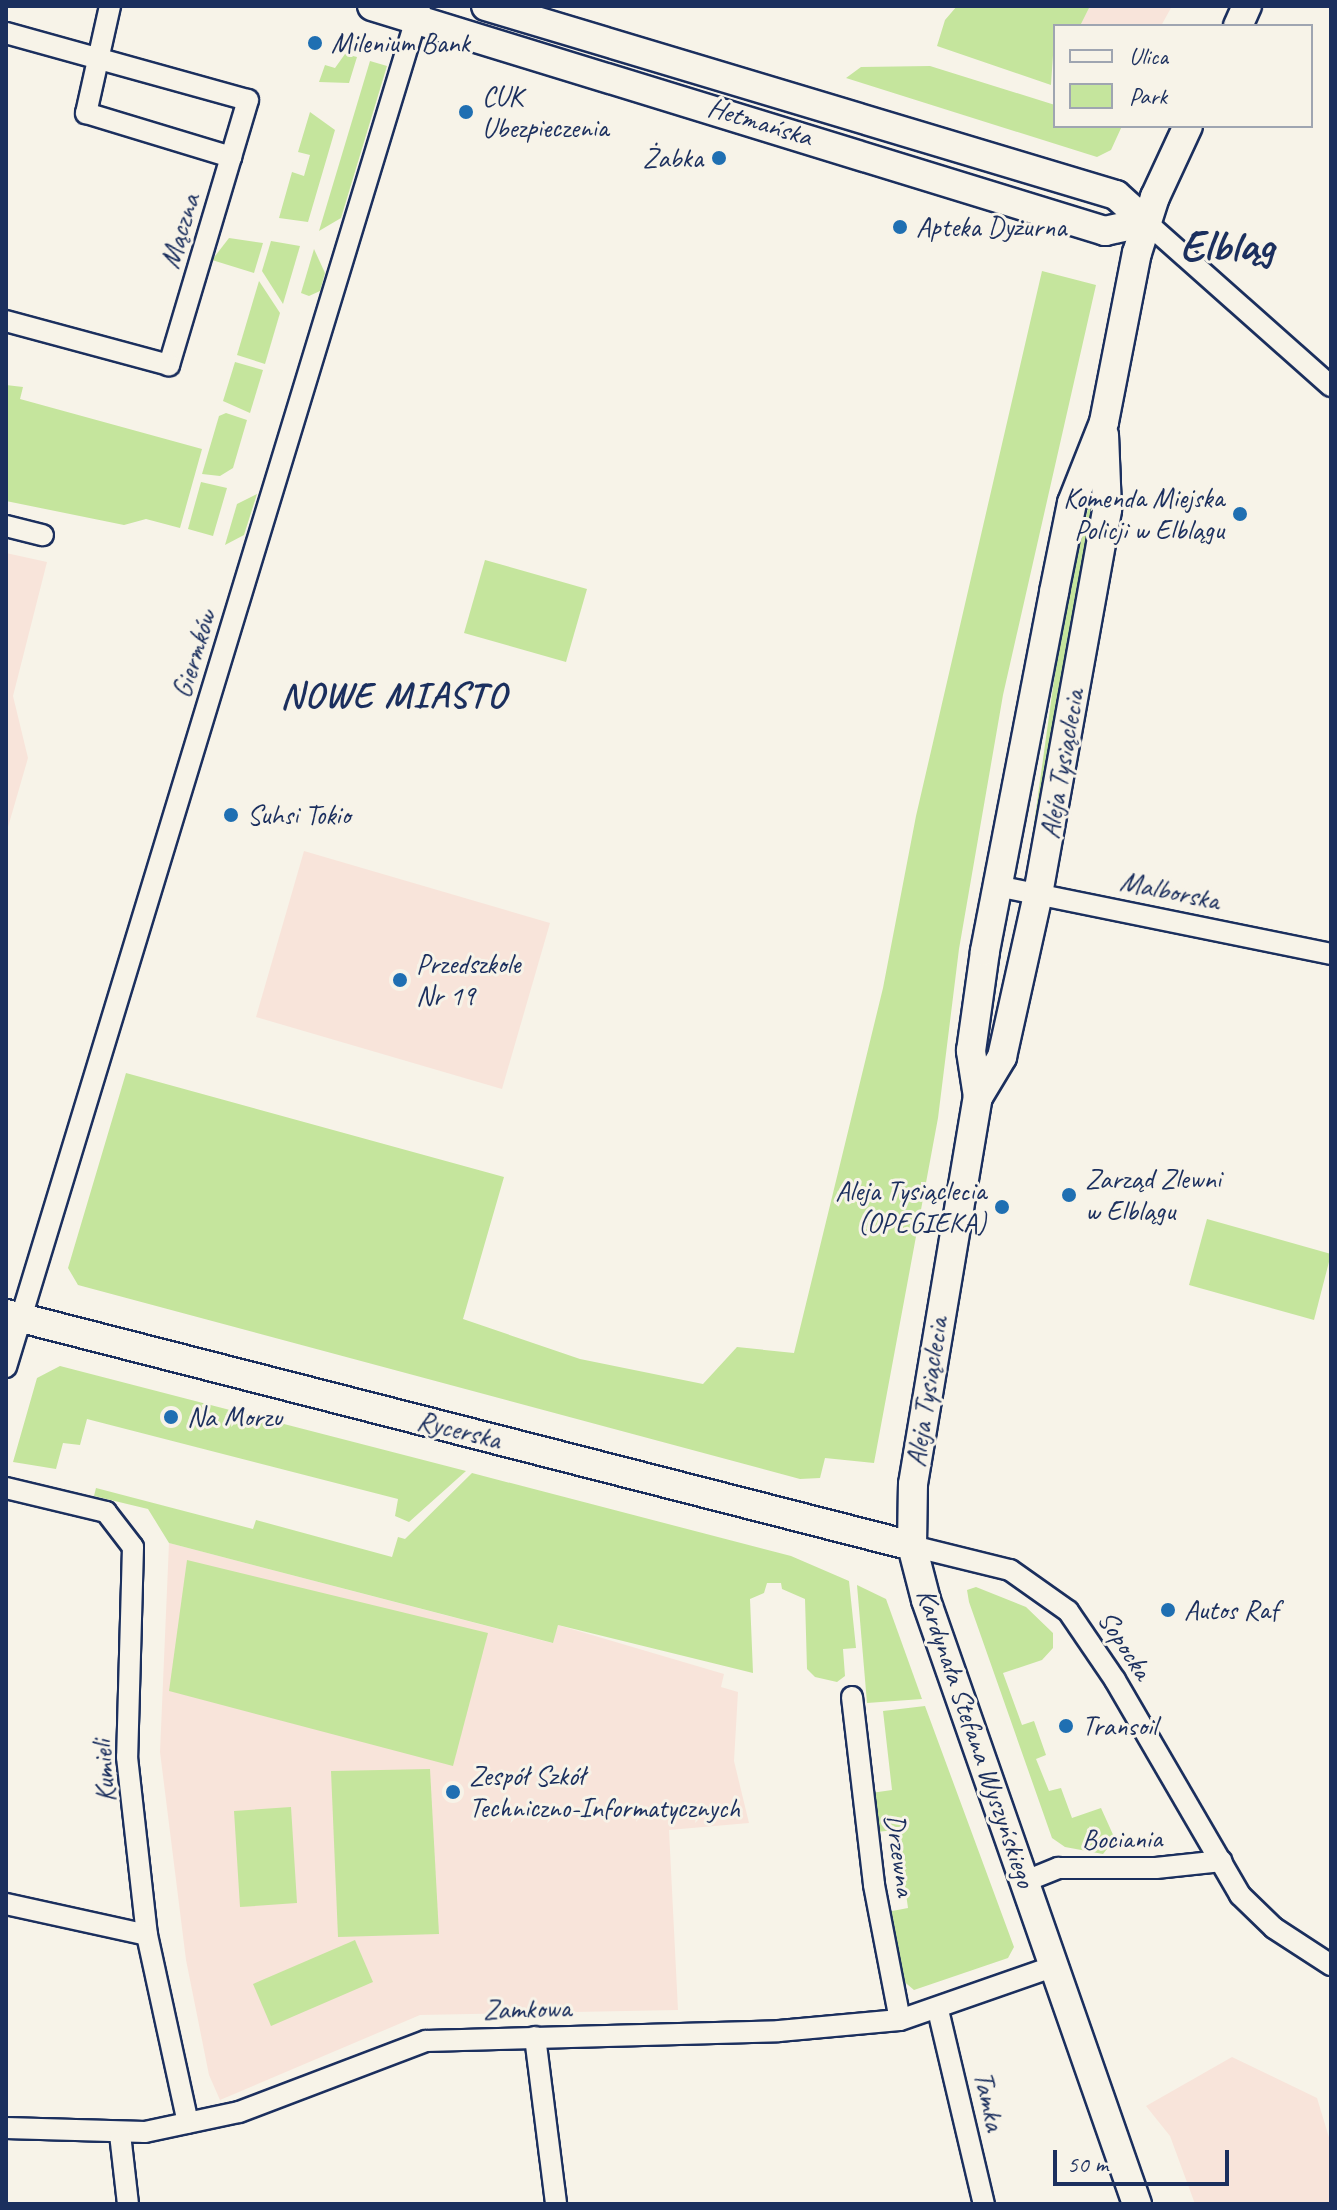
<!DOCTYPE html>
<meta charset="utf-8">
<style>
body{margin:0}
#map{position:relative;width:1337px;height:2210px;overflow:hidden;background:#f7f3e8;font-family:Caveat,sans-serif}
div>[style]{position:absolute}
.built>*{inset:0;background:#f8e4da}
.green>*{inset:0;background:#c5e59d}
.roads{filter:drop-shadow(2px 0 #1b2f5e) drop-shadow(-2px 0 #1b2f5e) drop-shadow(0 2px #1b2f5e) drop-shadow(0 -2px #1b2f5e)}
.street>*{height:20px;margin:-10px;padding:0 10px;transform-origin:10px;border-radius:10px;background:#f7f3e8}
.secondary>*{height:28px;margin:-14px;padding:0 14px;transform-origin:14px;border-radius:14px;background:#f7f3e8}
.dots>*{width:22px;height:22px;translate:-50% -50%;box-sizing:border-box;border:4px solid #f7f3e8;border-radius:50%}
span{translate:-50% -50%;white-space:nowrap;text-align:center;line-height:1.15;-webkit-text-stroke:6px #f7f3e8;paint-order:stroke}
.poi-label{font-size:28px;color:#1b2f5e}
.left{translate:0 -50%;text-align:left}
.right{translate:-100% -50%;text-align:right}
.street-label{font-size:28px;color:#1b2f5e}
.district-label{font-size:36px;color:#1b2f5e;font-weight:700;letter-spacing:2px}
.town-label{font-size:44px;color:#1b2f5e;font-weight:700}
.frame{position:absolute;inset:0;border:8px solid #1b2f5e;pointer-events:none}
.legend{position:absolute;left:1053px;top:24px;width:260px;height:104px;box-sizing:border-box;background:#f7f3e8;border:2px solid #9fa5b1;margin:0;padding:10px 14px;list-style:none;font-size:24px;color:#1b2f5e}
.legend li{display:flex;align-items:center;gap:16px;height:40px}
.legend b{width:40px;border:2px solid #9fa5b1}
.scale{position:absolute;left:1053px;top:2150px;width:176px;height:36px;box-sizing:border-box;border:4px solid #1b2f5e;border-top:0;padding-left:10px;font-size:24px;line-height:28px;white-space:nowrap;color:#1b2f5e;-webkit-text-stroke:6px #f7f3e8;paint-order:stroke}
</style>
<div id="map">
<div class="built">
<i style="clip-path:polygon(1090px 6px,1172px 6px,1161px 26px,1080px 26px)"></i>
<i style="clip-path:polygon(6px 553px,47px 562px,13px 696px,28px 758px,6px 834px)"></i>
<i style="clip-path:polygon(304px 851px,550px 923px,502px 1089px,256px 1017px)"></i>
<i style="clip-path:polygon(169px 1543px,552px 1643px,558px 1625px,724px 1674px,721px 1687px,738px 1692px,734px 1761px,749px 1823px,669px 1830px,678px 2010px,420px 2015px,220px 2100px,209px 2075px,186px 1960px,160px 1752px)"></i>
<i style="clip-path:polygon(1232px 2057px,1317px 2098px,1331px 2144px,1331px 2204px,1195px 2204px,1170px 2136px,1146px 2106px)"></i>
</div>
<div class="green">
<i style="clip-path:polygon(957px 6px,1090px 6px,1080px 26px,1055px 26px,1051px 85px,937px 46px,945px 20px)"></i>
<i style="clip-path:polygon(345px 54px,357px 57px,349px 83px,319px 82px,325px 65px,335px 68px)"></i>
<i style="clip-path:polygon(370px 61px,387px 66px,341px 218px,319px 231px)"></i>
<i style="clip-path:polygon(930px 66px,1055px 105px,1055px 126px,1122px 126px,1111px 150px,1097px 157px,846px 78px,861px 67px)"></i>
<i style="clip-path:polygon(310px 112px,335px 130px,308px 222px,279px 218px,292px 172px,304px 176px,310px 155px,298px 152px)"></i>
<i style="clip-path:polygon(229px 238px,263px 243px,254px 273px,212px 260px)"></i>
<i style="clip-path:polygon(271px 241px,300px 246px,283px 304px,262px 271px)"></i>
<i style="clip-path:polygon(314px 249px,325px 273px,320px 291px,309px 296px,301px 293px)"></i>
<i style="clip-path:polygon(1042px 271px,1096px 285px,1003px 695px,959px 949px,938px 1118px,874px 1463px,825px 1458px,820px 1478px,800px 1479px,78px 1285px,68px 1268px,126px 1073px,504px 1177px,463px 1319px,580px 1359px,703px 1384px,737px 1347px,794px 1353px,883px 988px,916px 816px)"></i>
<i style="clip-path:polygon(259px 281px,280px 313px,265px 364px,237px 355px)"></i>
<i style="clip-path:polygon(235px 362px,263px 370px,250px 413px,223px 401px)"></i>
<i style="clip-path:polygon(6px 385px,23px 387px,20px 399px,202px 449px,180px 528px,146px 519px,124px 525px,6px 501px)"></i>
<i style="clip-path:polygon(226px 413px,247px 420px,233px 468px,220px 476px,202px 474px,219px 416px)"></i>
<i style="clip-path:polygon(201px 482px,227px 488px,213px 536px,188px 529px)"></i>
<i style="clip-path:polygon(257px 494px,244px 535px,225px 545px,237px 504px)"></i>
<i style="clip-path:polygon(1089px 505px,1093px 511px,1029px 860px,1065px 601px)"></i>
<i style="clip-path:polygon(485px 560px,587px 589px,566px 662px,464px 633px)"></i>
<i style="clip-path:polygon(1207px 1219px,1331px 1254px,1314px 1320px,1189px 1285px)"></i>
<i style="clip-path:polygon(60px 1366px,466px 1471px,409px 1522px,395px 1516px,398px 1499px,87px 1419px,80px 1445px,63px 1443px,56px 1469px,13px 1462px,37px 1378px)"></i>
<i style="clip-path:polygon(472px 1473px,791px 1556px,849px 1581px,856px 1648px,843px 1649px,845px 1676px,837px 1682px,815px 1677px,807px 1669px,805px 1599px,782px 1589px,781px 1583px,767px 1583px,764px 1593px,750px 1599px,753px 1673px,558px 1625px,553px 1643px,169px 1543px,148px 1509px,94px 1496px,96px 1488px,253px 1529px,256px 1520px,392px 1557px,398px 1537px,405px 1539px)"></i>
<i style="clip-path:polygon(187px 1560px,488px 1633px,453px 1766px,169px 1691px)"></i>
<i style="clip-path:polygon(857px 1585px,886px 1599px,922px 1699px,867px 1703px)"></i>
<i style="clip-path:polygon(976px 1587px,1026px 1607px,1053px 1633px,1053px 1648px,1042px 1660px,1003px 1673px,1022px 1725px,1034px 1721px,1046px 1755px,1036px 1759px,1049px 1791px,1061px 1788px,1072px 1818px,1101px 1808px,1115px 1839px,1103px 1854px,1065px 1847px,1052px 1838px,969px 1602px,967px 1590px)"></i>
<i style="clip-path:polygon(925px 1706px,1014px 1947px,1008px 1958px,914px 1990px,901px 1979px,887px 1912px,908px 1908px,897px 1830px,875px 1832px,871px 1793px,892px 1790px,883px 1711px)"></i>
<i style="clip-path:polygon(430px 1769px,439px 1934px,338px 1937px,331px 1771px)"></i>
<i style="clip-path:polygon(291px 1807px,297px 1903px,240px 1907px,234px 1811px)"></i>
<i style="clip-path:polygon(355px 1940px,373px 1982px,271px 2026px,253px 1984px)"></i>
</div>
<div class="roads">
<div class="street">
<i style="left:110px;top:6px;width:110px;rotate:102.6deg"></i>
<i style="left:86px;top:113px;width:152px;rotate:16.9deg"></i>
<i style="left:6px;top:33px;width:251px;rotate:15.5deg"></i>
<i style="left:248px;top:100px;width:277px;rotate:106.6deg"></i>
<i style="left:169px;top:365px;width:169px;rotate:-164.9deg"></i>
<i style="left:1146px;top:222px;width:247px;rotate:41.6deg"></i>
<i style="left:6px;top:526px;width:38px;rotate:14deg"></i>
<i style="left:997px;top:886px;width:341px;rotate:11.5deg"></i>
<i style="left:6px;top:1367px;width:1423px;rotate:-73.08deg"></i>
<i style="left:6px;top:1488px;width:103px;rotate:13.5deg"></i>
<i style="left:106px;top:1512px;width:44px;rotate:52.4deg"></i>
<i style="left:133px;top:1547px;width:210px;rotate:91.6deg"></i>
<i style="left:127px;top:1757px;width:179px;rotate:83.6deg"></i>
<i style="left:147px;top:1935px;width:192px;rotate:77.7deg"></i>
<i style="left:912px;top:1546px;width:101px;rotate:13.8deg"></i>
<i style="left:1010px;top:1570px;width:71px;rotate:35.3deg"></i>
<i style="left:1068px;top:1611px;width:83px;rotate:55.7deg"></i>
<i style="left:1115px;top:1680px;width:249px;rotate:59.8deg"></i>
<i style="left:1240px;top:1895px;width:47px;rotate:44.1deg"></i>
<i style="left:1274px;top:1928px;width:68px;rotate:33deg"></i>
<i style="left:852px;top:1697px;width:189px;rotate:83.3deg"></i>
<i style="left:874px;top:1885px;width:137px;rotate:79.1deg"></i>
<i style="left:1026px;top:1881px;width:35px;rotate:-22deg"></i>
<i style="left:1058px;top:1868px;width:98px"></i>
<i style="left:1156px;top:1868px;width:66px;rotate:-6.1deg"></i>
<i style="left:6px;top:1904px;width:144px;rotate:12.4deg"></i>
<i style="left:938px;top:2010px;width:199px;rotate:76.7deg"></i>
<i style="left:535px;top:2037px;width:168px;rotate:82.8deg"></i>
<i style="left:6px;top:2128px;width:139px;rotate:1.6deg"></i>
<i style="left:145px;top:2132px;width:96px;rotate:-12deg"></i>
<i style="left:239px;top:2112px;width:200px;rotate:-20.8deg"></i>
<i style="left:426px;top:2041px;width:353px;rotate:-1.6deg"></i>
<i style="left:779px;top:2031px;width:121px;rotate:-5.2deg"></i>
<i style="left:900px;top:2020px;width:164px;rotate:-19.2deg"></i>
<i style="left:120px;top:2134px;width:70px;rotate:83.5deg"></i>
</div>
<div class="secondary">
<i style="left:372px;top:6px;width:767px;rotate:17.06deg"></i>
<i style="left:1105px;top:231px;width:42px;rotate:-12.4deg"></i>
<i style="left:486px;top:6px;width:658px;rotate:16.7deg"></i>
<i style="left:1116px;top:195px;width:40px;rotate:42deg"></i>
<i style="left:1238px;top:26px;width:22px;rotate:-66deg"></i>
<i style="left:978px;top:1097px;width:47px;rotate:-59deg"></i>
<i style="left:1002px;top:1057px;width:167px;rotate:-77.5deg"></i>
<i style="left:1038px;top:894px;width:391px;rotate:-79.8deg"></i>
<i style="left:1107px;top:509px;width:74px;rotate:-92.3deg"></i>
<i style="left:6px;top:1314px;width:935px;rotate:14.36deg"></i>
<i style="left:1137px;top:2204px;width:640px;rotate:-109.26deg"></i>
<i style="left:926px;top:1600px;width:56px;rotate:-104.5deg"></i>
<i style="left:912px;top:1546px;width:62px;rotate:-89.1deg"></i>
<i style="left:913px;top:1484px;width:392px;rotate:-80.5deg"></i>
<i style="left:978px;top:1097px;width:47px;rotate:-98.7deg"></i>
<i style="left:971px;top:1051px;width:101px;rotate:-82deg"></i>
<i style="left:985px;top:951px;width:366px;rotate:-79.1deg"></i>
<i style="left:1054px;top:592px;width:91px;rotate:-78.6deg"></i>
<i style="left:1072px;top:503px;width:87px;rotate:-68.4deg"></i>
<i style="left:1104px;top:422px;width:172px;rotate:-79deg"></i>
<i style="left:1137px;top:253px;width:59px;rotate:-72.2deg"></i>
<i style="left:1155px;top:197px;width:78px;rotate:-65.1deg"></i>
</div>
</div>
<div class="dots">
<i style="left:315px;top:43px;background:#1f6fb2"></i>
<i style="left:466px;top:112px;background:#1f6fb2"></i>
<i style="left:719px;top:158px;background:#1f6fb2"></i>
<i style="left:900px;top:227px;background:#1f6fb2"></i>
<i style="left:1240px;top:514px;background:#1f6fb2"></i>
<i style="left:231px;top:815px;background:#1f6fb2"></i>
<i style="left:400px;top:980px;background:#1f6fb2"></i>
<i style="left:1069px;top:1195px;background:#1f6fb2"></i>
<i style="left:1002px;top:1207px;background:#1f6fb2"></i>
<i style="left:171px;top:1417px;background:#1f6fb2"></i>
<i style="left:1168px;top:1610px;background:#1f6fb2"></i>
<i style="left:1066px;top:1726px;background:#1f6fb2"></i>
<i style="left:453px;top:1792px;background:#1f6fb2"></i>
</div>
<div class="poi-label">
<span class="left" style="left:331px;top:43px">Milenium Bank</span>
<span class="left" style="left:482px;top:112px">CUK<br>Ubezpieczenia</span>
<span class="right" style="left:703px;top:158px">Żabka</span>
<span class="left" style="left:916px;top:227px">Apteka Dyżurna</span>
<span class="right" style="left:1224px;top:514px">Komenda Miejska<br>Policji w Elblągu</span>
<span class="left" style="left:247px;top:815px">Suhsi Tokio</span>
<span class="left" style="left:416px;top:980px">Przedszkole<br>Nr 19</span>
<span class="left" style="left:1085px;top:1195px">Zarząd Zlewni<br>w Elblągu</span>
<span class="right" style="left:986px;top:1207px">Aleja Tysiąclecia<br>(OPEGIEKA)</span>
<span class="left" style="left:187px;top:1417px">Na Morzu</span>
<span class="left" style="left:1184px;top:1610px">Autos Raf</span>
<span class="left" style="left:1082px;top:1726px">Transoil</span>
<span class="left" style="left:469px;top:1792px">Zespół Szkół<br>Techniczno-Informatycznych</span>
</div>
<div class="street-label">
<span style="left:760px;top:122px;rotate:17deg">Hetmańska</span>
<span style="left:180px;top:231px;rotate:-73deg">Mączna</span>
<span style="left:194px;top:654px;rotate:-73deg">Giermków</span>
<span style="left:1062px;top:764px;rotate:-80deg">Aleja Tysiąclecia</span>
<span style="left:1170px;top:891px;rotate:12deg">Malborska</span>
<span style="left:927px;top:1392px;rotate:-81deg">Aleja Tysiąclecia</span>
<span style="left:459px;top:1430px;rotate:14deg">Rycerska</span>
<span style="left:1125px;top:1645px;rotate:57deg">Sopocka</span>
<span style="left:976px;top:1738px;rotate:71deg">Kardynała Stefana Wyszyńskiego</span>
<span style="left:104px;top:1771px;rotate:-94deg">Kumieli</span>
<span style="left:1122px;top:1839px;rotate:-1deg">Bociania</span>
<span style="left:900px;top:1855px;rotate:82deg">Drzewna</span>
<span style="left:527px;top:2009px;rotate:-1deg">Zamkowa</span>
<span style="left:989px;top:2101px;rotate:77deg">Tamka</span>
</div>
<div class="district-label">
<span style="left:394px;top:696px">NOWE MIASTO</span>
</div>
<div class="town-label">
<span style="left:1227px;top:246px">Elbląg</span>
</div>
<div class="frame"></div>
<ul class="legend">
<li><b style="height:10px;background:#f7f3e8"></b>Ulica</li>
<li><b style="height:22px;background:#c5e59d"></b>Park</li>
</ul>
<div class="scale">50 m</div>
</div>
